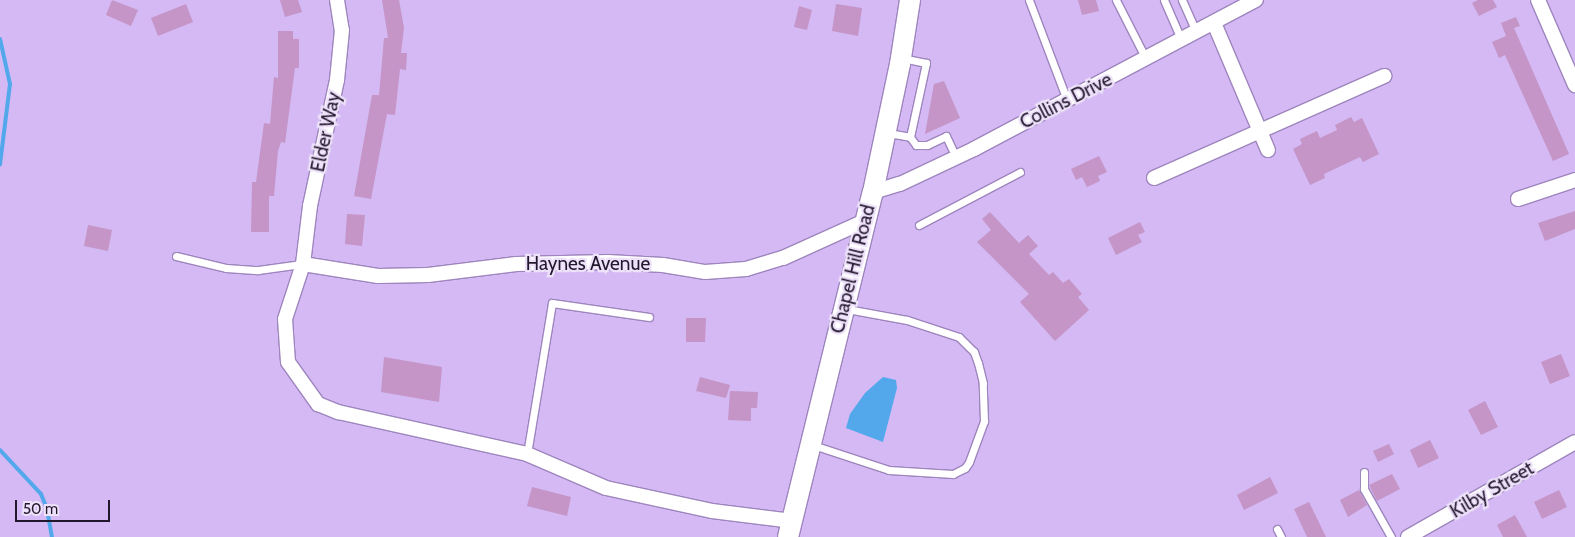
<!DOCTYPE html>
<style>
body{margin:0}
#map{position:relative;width:1575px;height:537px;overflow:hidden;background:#d4b9f4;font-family:Cabin,sans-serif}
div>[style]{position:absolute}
.water>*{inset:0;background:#53a8ec}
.stream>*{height:4px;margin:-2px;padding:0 2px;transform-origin:2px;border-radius:2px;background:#53a8ec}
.building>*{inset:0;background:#c495c6}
.roads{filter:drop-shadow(1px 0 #9e85bd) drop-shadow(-1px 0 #9e85bd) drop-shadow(0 1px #9e85bd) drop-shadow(0 -1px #9e85bd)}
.lane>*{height:7px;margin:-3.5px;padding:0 3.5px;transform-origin:3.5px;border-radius:3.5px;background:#fff}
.street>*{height:14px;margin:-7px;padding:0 7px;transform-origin:7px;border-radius:7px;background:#fff}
.secondary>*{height:20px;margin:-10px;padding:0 10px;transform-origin:10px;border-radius:10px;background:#fff}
span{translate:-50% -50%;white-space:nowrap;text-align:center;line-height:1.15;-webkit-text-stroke:4.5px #ede2fa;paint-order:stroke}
.street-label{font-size:19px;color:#22172d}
.scale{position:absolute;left:15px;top:500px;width:95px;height:22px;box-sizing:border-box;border:2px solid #22172d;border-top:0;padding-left:6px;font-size:15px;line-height:18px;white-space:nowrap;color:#22172d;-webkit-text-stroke:4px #ede2fa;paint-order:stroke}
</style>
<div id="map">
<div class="water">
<i style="clip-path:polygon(883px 377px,896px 380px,897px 388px,883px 442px,846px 428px,850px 414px,865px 393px)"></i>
</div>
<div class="stream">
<i style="left:0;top:39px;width:46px;rotate:77.5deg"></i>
<i style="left:10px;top:84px;width:81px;rotate:97.1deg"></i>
<i style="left:0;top:450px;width:60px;rotate:47deg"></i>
<i style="left:41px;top:494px;width:16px;rotate:68deg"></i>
<i style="left:47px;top:509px;width:28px;rotate:80deg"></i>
</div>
<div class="building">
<i style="clip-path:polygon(112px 0,138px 10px,131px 26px,106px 15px)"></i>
<i style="clip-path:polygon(280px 0,298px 0,302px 12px,285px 17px)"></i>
<i style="clip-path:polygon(382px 0,399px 0,404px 28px,401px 53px,407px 53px,406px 70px,400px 69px,395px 115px,387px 114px,371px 199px,354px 196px,372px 95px,379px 95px,384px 38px,388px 38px)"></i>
<i style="clip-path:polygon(1078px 0,1096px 0,1099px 11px,1082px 15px)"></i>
<i style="clip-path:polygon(1478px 0,1493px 0,1497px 7px,1479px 16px,1472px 3px)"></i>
<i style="clip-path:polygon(186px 4px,193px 22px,158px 36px,151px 18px)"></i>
<i style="clip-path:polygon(836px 4px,862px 8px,858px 36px,832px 31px)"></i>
<i style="clip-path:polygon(799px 6px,812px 10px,807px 30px,794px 27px)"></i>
<i style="clip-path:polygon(1516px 17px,1520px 26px,1514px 28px,1569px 154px,1553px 161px,1505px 55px,1499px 58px,1492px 42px,1506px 36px,1501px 23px)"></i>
<i style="clip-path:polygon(278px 31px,293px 31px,293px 39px,299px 39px,299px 68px,295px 68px,285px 143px,281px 142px,278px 151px,274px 196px,269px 196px,269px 232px,251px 232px,252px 182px,256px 182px,264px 123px,270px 124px,274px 77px,278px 78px)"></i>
<i style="clip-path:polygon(944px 81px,960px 118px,925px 134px,934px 84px)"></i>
<i style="clip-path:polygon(1351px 117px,1354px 122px,1362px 118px,1379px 154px,1363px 162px,1360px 157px,1324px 174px,1325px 178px,1310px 185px,1293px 149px,1302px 144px,1300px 139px,1317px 131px,1320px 138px,1337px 130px,1335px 125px)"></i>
<i style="clip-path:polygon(1099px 156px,1107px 172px,1098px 176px,1100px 181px,1087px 187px,1082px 177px,1076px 180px,1071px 169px)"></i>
<i style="clip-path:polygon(1575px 211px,1575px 229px,1545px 241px,1538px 223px)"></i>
<i style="clip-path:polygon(990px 212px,1019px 243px,1028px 235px,1038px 246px,1029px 254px,1049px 275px,1053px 272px,1063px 283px,1069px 279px,1082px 294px,1078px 297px,1089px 310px,1055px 341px,1020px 302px,1029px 294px,977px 242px,991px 230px,982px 219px)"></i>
<i style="clip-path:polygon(347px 214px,365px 215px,362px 246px,345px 244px)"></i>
<i style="clip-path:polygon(1140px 222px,1145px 232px,1138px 235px,1142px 242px,1116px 255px,1108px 238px)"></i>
<i style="clip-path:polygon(88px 225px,112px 230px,108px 251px,84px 246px)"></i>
<i style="clip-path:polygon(686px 318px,706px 318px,705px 342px,686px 342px)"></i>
<i style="clip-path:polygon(1561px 354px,1570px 376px,1550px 384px,1541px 362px)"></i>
<i style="clip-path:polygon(384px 357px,442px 367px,439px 402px,381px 392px)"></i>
<i style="clip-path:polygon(700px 377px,730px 385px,726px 398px,696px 391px)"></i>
<i style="clip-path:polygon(730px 391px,758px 392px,757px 408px,751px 408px,751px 421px,728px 420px)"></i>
<i style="clip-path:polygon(1485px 401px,1498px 427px,1481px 435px,1468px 410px)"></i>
<i style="clip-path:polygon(1430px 440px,1439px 458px,1418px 468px,1410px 450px)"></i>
<i style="clip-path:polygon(1389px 444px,1394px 454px,1378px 462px,1373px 451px)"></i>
<i style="clip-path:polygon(1392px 474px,1400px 489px,1377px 501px,1369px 485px)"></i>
<i style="clip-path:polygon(1270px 477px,1278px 493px,1244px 510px,1237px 495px)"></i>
<i style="clip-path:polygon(532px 487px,571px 497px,567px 516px,527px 506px)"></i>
<i style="clip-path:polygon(1359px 490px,1367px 505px,1348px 517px,1340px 500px)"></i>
<i style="clip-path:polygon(1559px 490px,1567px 507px,1542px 519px,1534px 502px)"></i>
<i style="clip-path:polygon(1309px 502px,1326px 537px,1307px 537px,1294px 509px)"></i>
<i style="clip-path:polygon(1515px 515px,1527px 537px,1503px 537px,1497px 525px)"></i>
</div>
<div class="roads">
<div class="lane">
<i style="left:1029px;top:0;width:107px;rotate:69.2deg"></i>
<i style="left:1116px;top:0;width:66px;rotate:63deg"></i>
<i style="left:1164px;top:0;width:43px;rotate:66.4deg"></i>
<i style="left:1182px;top:0;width:35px;rotate:66deg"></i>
<i style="left:888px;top:133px;width:22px;rotate:10deg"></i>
<i style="left:910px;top:137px;width:76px;rotate:-77.8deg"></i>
<i style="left:926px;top:63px;width:25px;rotate:-168deg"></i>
<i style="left:910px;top:137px;width:10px;rotate:53deg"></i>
<i style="left:916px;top:145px;width:11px"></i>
<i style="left:927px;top:145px;width:21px;rotate:-25deg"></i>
<i style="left:946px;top:136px;width:23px;rotate:65deg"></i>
<i style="left:919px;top:225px;width:114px;rotate:-27.7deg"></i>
<i style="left:176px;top:256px;width:51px;rotate:13.5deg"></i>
<i style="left:226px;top:268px;width:32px;rotate:4deg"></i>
<i style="left:258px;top:270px;width:44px;rotate:-7.8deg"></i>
<i style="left:813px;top:445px;width:80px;rotate:18.2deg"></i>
<i style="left:889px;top:470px;width:64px;rotate:3.6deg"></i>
<i style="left:953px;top:474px;width:13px;rotate:-27deg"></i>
<i style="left:965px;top:468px;width:7px;rotate:-56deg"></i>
<i style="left:969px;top:462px;width:44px;rotate:-69.9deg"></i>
<i style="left:984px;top:421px;width:38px;rotate:-92deg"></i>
<i style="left:983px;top:383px;width:21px;rotate:-104deg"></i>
<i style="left:978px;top:363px;width:12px;rotate:-110deg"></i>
<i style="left:974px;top:352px;width:21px;rotate:-135deg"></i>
<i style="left:959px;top:337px;width:55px;rotate:-161.9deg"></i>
<i style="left:907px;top:320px;width:61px;rotate:-169.6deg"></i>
<i style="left:527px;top:454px;width:153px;rotate:-80.6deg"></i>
<i style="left:552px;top:303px;width:98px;rotate:8.2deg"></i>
<i style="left:1364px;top:472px;width:17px;rotate:90deg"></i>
<i style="left:1364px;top:489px;width:55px;rotate:60.6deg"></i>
<i style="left:1277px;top:529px;width:9px;rotate:63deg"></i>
</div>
<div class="street">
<i style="left:337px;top:0;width:30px;rotate:81deg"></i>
<i style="left:342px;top:30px;width:50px;rotate:95.7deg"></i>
<i style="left:337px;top:80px;width:129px;rotate:102.1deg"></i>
<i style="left:310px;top:206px;width:58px;rotate:96.9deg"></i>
<i style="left:303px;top:264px;width:58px;rotate:108.1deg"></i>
<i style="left:285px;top:319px;width:43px;rotate:86deg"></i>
<i style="left:288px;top:362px;width:52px;rotate:54.5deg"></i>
<i style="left:318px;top:404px;width:22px;rotate:22deg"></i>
<i style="left:338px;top:412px;width:194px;rotate:12.5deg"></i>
<i style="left:527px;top:454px;width:86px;rotate:23.3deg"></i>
<i style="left:606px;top:488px;width:108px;rotate:12.2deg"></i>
<i style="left:712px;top:511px;width:81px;rotate:7.1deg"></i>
<i style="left:1538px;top:0;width:93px;rotate:66.5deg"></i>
<i style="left:1214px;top:23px;width:138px;rotate:67deg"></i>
<i style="left:1154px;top:178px;width:252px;rotate:-23.9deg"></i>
<i style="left:873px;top:192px;width:28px;rotate:-17deg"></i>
<i style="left:900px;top:184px;width:82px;rotate:-25.3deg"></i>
<i style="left:974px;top:149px;width:319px;rotate:-27.9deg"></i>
<i style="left:1518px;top:199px;width:60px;rotate:-18.4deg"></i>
<i style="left:303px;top:264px;width:76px;rotate:9.1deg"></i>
<i style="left:378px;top:276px;width:50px;rotate:-1.1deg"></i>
<i style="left:428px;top:275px;width:89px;rotate:-7.1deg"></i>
<i style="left:516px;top:264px;width:92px;rotate:-1.2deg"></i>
<i style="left:608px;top:262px;width:55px;rotate:3.1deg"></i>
<i style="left:663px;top:265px;width:43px;rotate:9.5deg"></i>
<i style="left:705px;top:272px;width:41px;rotate:-4.2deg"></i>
<i style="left:746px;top:269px;width:39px;rotate:-17deg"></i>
<i style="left:783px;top:258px;width:90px;rotate:-24.3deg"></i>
<i style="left:1408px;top:537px;width:192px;rotate:-29.6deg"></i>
</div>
<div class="secondary">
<i style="left:788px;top:537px;width:355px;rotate:-76.2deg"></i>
<i style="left:873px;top:192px;width:131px;rotate:-78.1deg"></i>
<i style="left:900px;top:64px;width:65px;rotate:-81.1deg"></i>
</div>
</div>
<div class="street-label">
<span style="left:1066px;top:101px;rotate:-27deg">Collins Drive</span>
<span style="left:326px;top:132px;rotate:-78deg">Elder Way</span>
<span style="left:588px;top:264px">Haynes Avenue</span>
<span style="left:853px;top:269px;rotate:-76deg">Chapel Hill Road</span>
<span style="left:1492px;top:490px;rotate:-30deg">Kilby Street</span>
</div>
<div class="scale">50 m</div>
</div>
